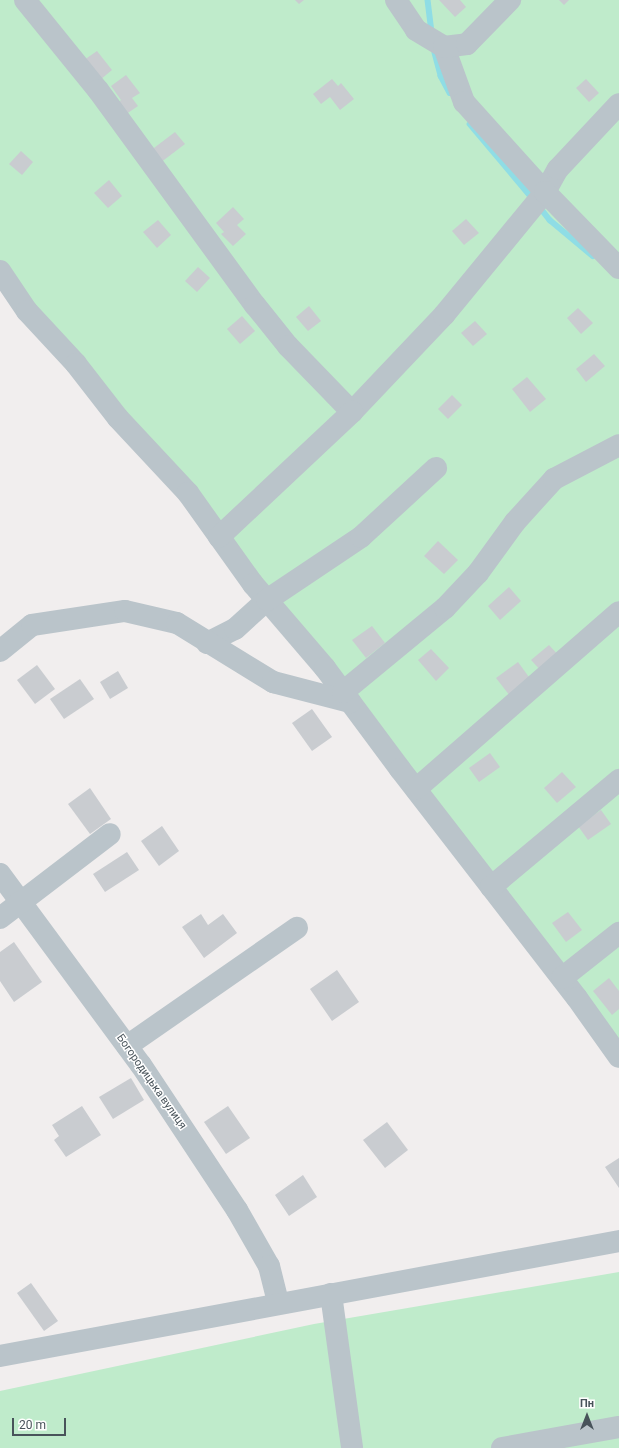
<!DOCTYPE html>
<meta charset="utf-8">
<style>
body{margin:0}
#map{position:relative;width:619px;height:1448px;overflow:hidden;background:#f1eeee;font-family:Roboto,sans-serif}
div>[style]{position:absolute}
.green>*{inset:0;background:#bfebcb}
.stream>*{height:5.5px;margin:-2.75px;padding:0 2.75px;transform-origin:2.75px;border-radius:2.75px;background:#8fdde5}
.building>*{inset:0;background:#c9ccd0}
.minor>*{height:22px;margin:-11px;padding:0 11px;transform-origin:11px;border-radius:11px;background:#bac4ca}
span{translate:-50% -50%;white-space:nowrap;text-align:center;line-height:1.15;-webkit-text-stroke:3px #fff;paint-order:stroke}
.street-label{font-size:11px;color:#48535a}
.north{position:absolute;left:567px;top:1396px;width:40px;height:40px;-webkit-text-stroke:3px #fff;paint-order:stroke;rotate:0deg;font-size:11px;font-weight:700;line-height:16px;text-align:center;color:#48535a}
.north::after{content:'';display:block;margin:auto;width:14px;height:18px;background:#48535a;clip-path:polygon(50% 0,100% 100%,50% 72%,0 100%)}
.scale{position:absolute;left:12px;top:1418px;width:54px;height:18px;box-sizing:border-box;border:2px solid #48535a;border-top:0;padding-left:5px;font-size:12px;line-height:14px;white-space:nowrap;color:#48535a;-webkit-text-stroke:3px #fff;paint-order:stroke}
</style>
<div id="map">
<div class="green">
<i style="clip-path:polygon(0 0,619px 0,619px 1068px,0 262px)"></i>
<i style="clip-path:polygon(619px 1272px,619px 1448px,0 1448px,0 1391px,314px 1324px)"></i>
</div>
<div class="stream">
<i style="left:428px;top:0;width:32px;rotate:83deg"></i>
<i style="left:435px;top:53px;width:24px;rotate:75deg"></i>
<i style="left:441px;top:76px;width:19px;rotate:62deg"></i>
<i style="left:470px;top:124px;width:99px;rotate:49.9deg"></i>
<i style="left:539px;top:206px;width:18px;rotate:52deg"></i>
<i style="left:550px;top:220px;width:56px;rotate:39.9deg"></i>
</div>
<div class="building">
<i style="clip-path:polygon(295px 0,304px 0,299px 4px)"></i>
<i style="clip-path:polygon(439px 0,460px 0,466px 7px,455px 17px)"></i>
<i style="clip-path:polygon(559px 0,569px 0,564px 5px)"></i>
<i style="clip-path:polygon(97px 51px,112px 70px,100px 80px,84px 60px)"></i>
<i style="clip-path:polygon(126px 75px,140px 93px,132px 98px,138px 106px,122px 117px,114px 106px,121px 100px,111px 86px)"></i>
<i style="clip-path:polygon(332px 79px,338px 86px,341px 83px,354px 99px,340px 110px,330px 97px,321px 104px,313px 94px)"></i>
<i style="clip-path:polygon(586px 79px,599px 93px,589px 102px,576px 88px)"></i>
<i style="clip-path:polygon(175px 132px,185px 144px,160px 163px,150px 151px)"></i>
<i style="clip-path:polygon(21px 151px,33px 162px,22px 175px,9px 164px)"></i>
<i style="clip-path:polygon(109px 180px,122px 196px,108px 208px,94px 193px)"></i>
<i style="clip-path:polygon(233px 207px,244px 219px,237px 225px,246px 234px,233px 246px,221px 234px,224px 232px,216px 223px)"></i>
<i style="clip-path:polygon(466px 219px,479px 233px,464px 245px,452px 231px)"></i>
<i style="clip-path:polygon(158px 220px,171px 235px,157px 248px,143px 232px)"></i>
<i style="clip-path:polygon(198px 267px,210px 278px,197px 292px,185px 281px)"></i>
<i style="clip-path:polygon(309px 306px,321px 321px,308px 331px,296px 317px)"></i>
<i style="clip-path:polygon(578px 308px,593px 323px,581px 334px,567px 318px)"></i>
<i style="clip-path:polygon(242px 316px,255px 331px,240px 344px,227px 329px)"></i>
<i style="clip-path:polygon(475px 321px,487px 334px,473px 346px,461px 333px)"></i>
<i style="clip-path:polygon(594px 354px,605px 366px,586px 382px,576px 369px)"></i>
<i style="clip-path:polygon(527px 377px,546px 399px,530px 412px,512px 389px)"></i>
<i style="clip-path:polygon(452px 395px,462px 405px,448px 419px,438px 409px)"></i>
<i style="clip-path:polygon(438px 541px,458px 560px,444px 574px,424px 556px)"></i>
<i style="clip-path:polygon(509px 587px,521px 601px,500px 620px,488px 606px)"></i>
<i style="clip-path:polygon(372px 626px,385px 643px,366px 658px,352px 640px)"></i>
<i style="clip-path:polygon(549px 645px,561px 658px,544px 674px,531px 660px)"></i>
<i style="clip-path:polygon(431px 649px,449px 668px,436px 681px,418px 660px)"></i>
<i style="clip-path:polygon(518px 662px,534px 684px,513px 700px,496px 678px)"></i>
<i style="clip-path:polygon(37px 665px,55px 689px,35px 704px,17px 680px)"></i>
<i style="clip-path:polygon(118px 671px,128px 688px,110px 699px,100px 682px)"></i>
<i style="clip-path:polygon(80px 679px,94px 699px,64px 719px,50px 699px)"></i>
<i style="clip-path:polygon(312px 709px,332px 737px,312px 751px,292px 723px)"></i>
<i style="clip-path:polygon(490px 753px,500px 767px,479px 782px,469px 768px)"></i>
<i style="clip-path:polygon(562px 772px,576px 787px,557px 803px,544px 788px)"></i>
<i style="clip-path:polygon(90px 788px,111px 819px,90px 834px,68px 804px)"></i>
<i style="clip-path:polygon(601px 810px,611px 824px,588px 840px,578px 826px)"></i>
<i style="clip-path:polygon(162px 826px,179px 851px,159px 866px,141px 841px)"></i>
<i style="clip-path:polygon(127px 852px,139px 870px,105px 892px,93px 874px)"></i>
<i style="clip-path:polygon(568px 912px,582px 930px,566px 942px,552px 923px)"></i>
<i style="clip-path:polygon(201px 914px,208px 925px,223px 914px,237px 933px,204px 958px,182px 927px)"></i>
<i style="clip-path:polygon(14px 942px,42px 982px,14px 1002px,0 981px,0 952px)"></i>
<i style="clip-path:polygon(337px 970px,359px 1002px,332px 1021px,310px 989px)"></i>
<i style="clip-path:polygon(609px 978px,619px 991px,619px 1009px,612px 1015px,593px 991px)"></i>
<i style="clip-path:polygon(131px 1078px,144px 1100px,113px 1119px,99px 1097px)"></i>
<i style="clip-path:polygon(82px 1106px,101px 1135px,66px 1157px,54px 1140px,59px 1136px,52px 1125px)"></i>
<i style="clip-path:polygon(228px 1106px,250px 1138px,226px 1154px,204px 1122px)"></i>
<i style="clip-path:polygon(387px 1122px,408px 1150px,385px 1168px,363px 1140px)"></i>
<i style="clip-path:polygon(619px 1158px,619px 1188px,605px 1167px)"></i>
<i style="clip-path:polygon(303px 1175px,317px 1197px,289px 1216px,275px 1195px)"></i>
<i style="clip-path:polygon(31px 1283px,58px 1321px,44px 1331px,17px 1293px)"></i>
</div>
<div class="minor">
<i style="left:25px;top:0;width:116px;rotate:51deg"></i>
<i style="left:98px;top:90px;width:266px;rotate:53.9deg"></i>
<i style="left:255px;top:305px;width:53px;rotate:51.2deg"></i>
<i style="left:288px;top:346px;width:92px;rotate:45.9deg"></i>
<i style="left:352px;top:412px;width:134px;rotate:-46.5deg"></i>
<i style="left:444px;top:315px;width:159px;rotate:-50.6deg"></i>
<i style="left:545px;top:192px;width:26px;rotate:-61deg"></i>
<i style="left:558px;top:169px;width:89px;rotate:-46.8deg"></i>
<i style="left:396px;top:0;width:36px;rotate:56deg"></i>
<i style="left:416px;top:30px;width:33px;rotate:31deg"></i>
<i style="left:444px;top:47px;width:59px;rotate:70deg"></i>
<i style="left:464px;top:102px;width:121px;rotate:48deg"></i>
<i style="left:545px;top:192px;width:106px;rotate:45.8deg"></i>
<i style="left:444px;top:47px;width:23px;rotate:-7deg"></i>
<i style="left:467px;top:44px;width:62px;rotate:-45.7deg"></i>
<i style="left:0;top:271px;width:48px;rotate:56deg"></i>
<i style="left:27px;top:311px;width:72px;rotate:47.2deg"></i>
<i style="left:76px;top:364px;width:68px;rotate:52.1deg"></i>
<i style="left:118px;top:418px;width:103px;rotate:47deg"></i>
<i style="left:188px;top:493px;width:112px;rotate:54.5deg"></i>
<i style="left:253px;top:584px;width:111px;rotate:49.4deg"></i>
<i style="left:325px;top:668px;width:126px;rotate:53.4deg"></i>
<i style="left:400px;top:769px;width:289px;rotate:52.3deg"></i>
<i style="left:577px;top:998px;width:72px;rotate:54.6deg"></i>
<i style="left:219px;top:537px;width:183px;rotate:-43.2deg"></i>
<i style="left:207px;top:643px;width:31px;rotate:-27deg"></i>
<i style="left:235px;top:629px;width:43px;rotate:-42.2deg"></i>
<i style="left:267px;top:600px;width:113px;rotate:-33.8deg"></i>
<i style="left:361px;top:537px;width:102px;rotate:-42.6deg"></i>
<i style="left:0;top:651px;width:41px;rotate:-39.1deg"></i>
<i style="left:32px;top:625px;width:94px;rotate:-8.6deg"></i>
<i style="left:125px;top:611px;width:53px;rotate:13deg"></i>
<i style="left:177px;top:623px;width:113px;rotate:31.6deg"></i>
<i style="left:273px;top:682px;width:80px;rotate:14.6deg"></i>
<i style="left:343px;top:692px;width:132px;rotate:-39.5deg"></i>
<i style="left:445px;top:608px;width:48px;rotate:-46.7deg"></i>
<i style="left:478px;top:573px;width:63px;rotate:-54deg"></i>
<i style="left:515px;top:522px;width:58px;rotate:-47.8deg"></i>
<i style="left:554px;top:479px;width:73px;rotate:-27.6deg"></i>
<i style="left:416px;top:789px;width:269px;rotate:-41.1deg"></i>
<i style="left:0;top:874px;width:237px;rotate:53.6deg"></i>
<i style="left:141px;top:1065px;width:174px;rotate:56.5deg"></i>
<i style="left:237px;top:1210px;width:64px;rotate:60.3deg"></i>
<i style="left:269px;top:1266px;width:37px;rotate:76deg"></i>
<i style="left:491px;top:887px;width:167px;rotate:-39.9deg"></i>
<i style="left:0;top:918px;width:138px;rotate:-37.4deg"></i>
<i style="left:562px;top:978px;width:73px;rotate:-38.3deg"></i>
<i style="left:127px;top:1046px;width:207px;rotate:-34.8deg"></i>
<i style="left:331px;top:1294px;width:155px;rotate:82.2deg"></i>
<i style="left:0;top:1356px;width:630px;rotate:-10.52deg"></i>
<i style="left:502px;top:1448px;width:119px;rotate:-10.2deg"></i>
</div>
<div class="street-label">
<span style="left:151px;top:1082px;rotate:55deg">Богородицька вулиця</span>
</div>
<div class="north">Пн</div>
<div class="scale">20 m</div>
</div>
